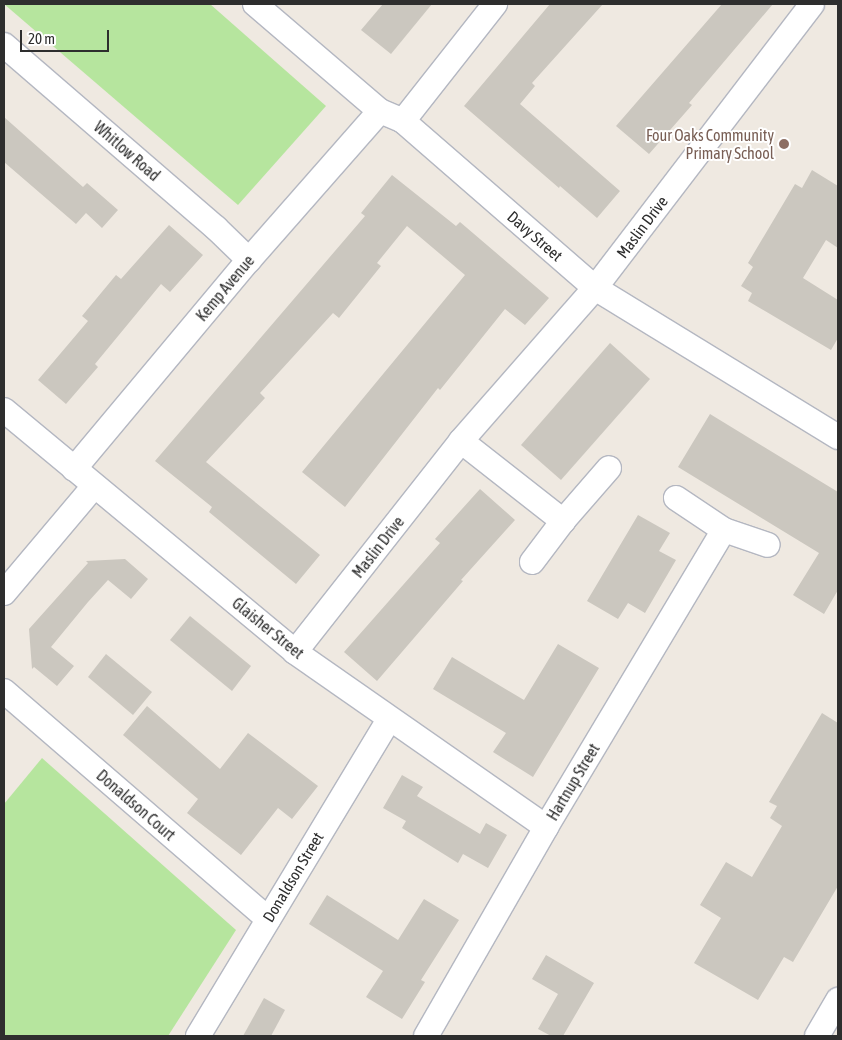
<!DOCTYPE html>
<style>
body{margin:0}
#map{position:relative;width:842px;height:1040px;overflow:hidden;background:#efe9e1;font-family:"Asap Condensed",sans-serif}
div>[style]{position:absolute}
.green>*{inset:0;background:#b6e59e}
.building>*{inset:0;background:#cbc7bf}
.roads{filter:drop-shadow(1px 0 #b4b7c1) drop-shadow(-1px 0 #b4b7c1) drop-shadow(0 1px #b4b7c1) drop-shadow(0 -1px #b4b7c1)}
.street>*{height:24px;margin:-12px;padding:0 12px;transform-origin:12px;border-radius:12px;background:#fff}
.dots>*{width:14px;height:14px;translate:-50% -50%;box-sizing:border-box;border:2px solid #fff;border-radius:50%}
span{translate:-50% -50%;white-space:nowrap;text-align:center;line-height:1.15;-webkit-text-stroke:4px #fff;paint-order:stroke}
.education-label{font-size:16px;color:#785e54}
.right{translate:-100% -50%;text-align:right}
.street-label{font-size:16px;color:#2e2e2e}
.frame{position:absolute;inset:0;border:5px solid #2e2e2e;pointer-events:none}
.scale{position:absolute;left:20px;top:30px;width:89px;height:22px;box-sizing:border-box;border:2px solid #2e2e2e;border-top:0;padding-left:6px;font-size:15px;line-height:18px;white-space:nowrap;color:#2e2e2e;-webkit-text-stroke:4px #fff;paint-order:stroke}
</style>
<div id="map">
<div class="green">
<i style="clip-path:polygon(4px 4px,210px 4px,326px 106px,238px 205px)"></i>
<i style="clip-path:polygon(42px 758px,236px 930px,168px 1036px,4px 1036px,4px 804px)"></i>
</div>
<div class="building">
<i style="clip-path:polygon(383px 4px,432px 4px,391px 54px,361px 30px)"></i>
<i style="clip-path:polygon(550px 4px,603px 4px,532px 83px,535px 86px,520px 104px,620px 191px,597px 218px,560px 186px,559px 188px,464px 106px)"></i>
<i style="clip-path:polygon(722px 4px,773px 4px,689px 103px,692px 105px,649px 154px,616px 126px)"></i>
<i style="clip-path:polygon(4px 117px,83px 187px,87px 183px,118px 210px,102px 228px,86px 213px,76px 224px,4px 162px)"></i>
<i style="clip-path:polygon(812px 170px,838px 186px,838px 248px,826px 240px,803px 278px,838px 300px,838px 338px,831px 350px,748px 301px,752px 293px,741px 286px,753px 267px,748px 263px,795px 184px,802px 188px)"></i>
<i style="clip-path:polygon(392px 175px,456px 226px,460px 222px,549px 298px,525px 325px,505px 309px,440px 390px,438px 388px,345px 507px,302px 472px,465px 275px,407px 226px,377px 263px,381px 266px,339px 318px,333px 313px,260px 393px,265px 398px,206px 462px,320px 555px,296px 584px,209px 512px,212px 507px,155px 461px,365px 216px,361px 213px)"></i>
<i style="clip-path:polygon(169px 225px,203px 255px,170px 292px,161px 284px,95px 364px,98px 367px,66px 404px,38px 380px,88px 321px,82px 316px,116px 275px,121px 279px)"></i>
<i style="clip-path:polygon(610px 343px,650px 379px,561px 480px,521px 445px)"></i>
<i style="clip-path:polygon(710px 414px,838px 492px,838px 590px,824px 614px,793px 595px,819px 553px,678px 467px)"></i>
<i style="clip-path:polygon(480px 489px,515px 520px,461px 580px,463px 581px,377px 681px,344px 652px,440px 543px,435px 539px)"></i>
<i style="clip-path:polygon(638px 515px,670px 533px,659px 551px,676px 560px,645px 613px,628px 603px,618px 619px,587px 601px)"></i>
<i style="clip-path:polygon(125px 559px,148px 579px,131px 599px,108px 580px,88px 602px,51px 647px,74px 666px,57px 686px,34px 667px,32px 669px,29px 629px,88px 563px,86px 561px)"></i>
<i style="clip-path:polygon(190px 616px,251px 666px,232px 691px,170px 640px)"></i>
<i style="clip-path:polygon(558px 644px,599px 668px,533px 777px,493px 752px,506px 733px,433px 689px,452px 657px,524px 700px)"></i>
<i style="clip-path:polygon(106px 654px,152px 692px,133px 715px,88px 677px)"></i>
<i style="clip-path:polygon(147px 706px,220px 769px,248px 733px,318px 786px,292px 819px,278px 808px,241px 855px,187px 813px,198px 799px,123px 735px)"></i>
<i style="clip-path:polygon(822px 713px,838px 723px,838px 886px,793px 962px,784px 957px,758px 1000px,694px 963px,721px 918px,700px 905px,726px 862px,752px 877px,782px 826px,770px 818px,777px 806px,769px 802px)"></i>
<i style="clip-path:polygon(402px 775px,423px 787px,417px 796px,480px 834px,486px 823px,507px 835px,488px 868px,463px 854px,458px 863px,402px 828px,406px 821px,383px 808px)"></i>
<i style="clip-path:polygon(327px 895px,398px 940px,424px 899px,459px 920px,421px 980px,425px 982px,402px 1019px,366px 997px,383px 971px,309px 924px)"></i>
<i style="clip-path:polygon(546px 955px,594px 983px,563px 1036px,551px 1036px,538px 1029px,558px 994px,532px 979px)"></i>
<i style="clip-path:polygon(264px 998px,285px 1010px,271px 1036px,243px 1036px)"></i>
</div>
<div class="roads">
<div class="street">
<i style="left:255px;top:4px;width:165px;rotate:40.6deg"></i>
<i style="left:380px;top:111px;width:25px;rotate:23deg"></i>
<i style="left:403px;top:121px;width:254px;rotate:41deg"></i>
<i style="left:595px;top:288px;width:285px;rotate:31.5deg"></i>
<i style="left:4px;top:45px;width:280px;rotate:40.8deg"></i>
<i style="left:216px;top:228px;width:46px;rotate:44.1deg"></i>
<i style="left:403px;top:121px;width:149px;rotate:-51.8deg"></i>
<i style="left:4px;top:410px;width:378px;rotate:39.7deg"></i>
<i style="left:295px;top:652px;width:306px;rotate:34.9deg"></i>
<i style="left:461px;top:441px;width:130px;rotate:38.1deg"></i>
<i style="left:74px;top:469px;width:273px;rotate:-50.1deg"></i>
<i style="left:249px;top:260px;width:198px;rotate:-48.7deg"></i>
<i style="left:676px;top:498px;width:58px;rotate:33.7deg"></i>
<i style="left:724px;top:530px;width:46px;rotate:18.8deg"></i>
<i style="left:532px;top:562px;width:51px;rotate:-52.9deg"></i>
<i style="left:563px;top:521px;width:70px;rotate:-49deg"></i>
<i style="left:4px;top:593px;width:140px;rotate:-49.9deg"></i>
<i style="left:295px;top:652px;width:268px;rotate:-51.8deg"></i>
<i style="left:461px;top:441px;width:203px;rotate:-48.8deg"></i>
<i style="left:595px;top:288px;width:357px;rotate:-52.6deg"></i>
<i style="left:4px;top:691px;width:349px;rotate:40.8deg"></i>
<i style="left:198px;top:1036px;width:370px;rotate:-58.9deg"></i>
<i style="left:426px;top:1036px;width:241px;rotate:-60.1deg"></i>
<i style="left:546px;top:827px;width:346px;rotate:-59.1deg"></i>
<i style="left:817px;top:1036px;width:42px;rotate:-59.7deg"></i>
</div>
</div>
<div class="dots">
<i style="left:784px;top:144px;background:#8d6e63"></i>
</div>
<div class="education-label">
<span class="right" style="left:774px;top:144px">Four Oaks Community<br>Primary School</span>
</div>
<div class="street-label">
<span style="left:127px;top:151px;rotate:41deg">Whitlow Road</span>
<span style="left:642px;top:227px;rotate:-53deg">Maslin Drive</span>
<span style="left:535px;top:236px;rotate:41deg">Davy Street</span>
<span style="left:225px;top:288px;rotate:-50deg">Kemp Avenue</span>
<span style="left:378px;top:547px;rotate:-52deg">Maslin Drive</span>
<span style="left:268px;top:628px;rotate:39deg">Glaisher Street</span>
<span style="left:573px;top:782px;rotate:-59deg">Hartnup Street</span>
<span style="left:136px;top:805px;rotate:41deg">Donaldson Court</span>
<span style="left:293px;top:877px;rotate:-59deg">Donaldson Street</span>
</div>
<div class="frame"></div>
<div class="scale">20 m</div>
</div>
